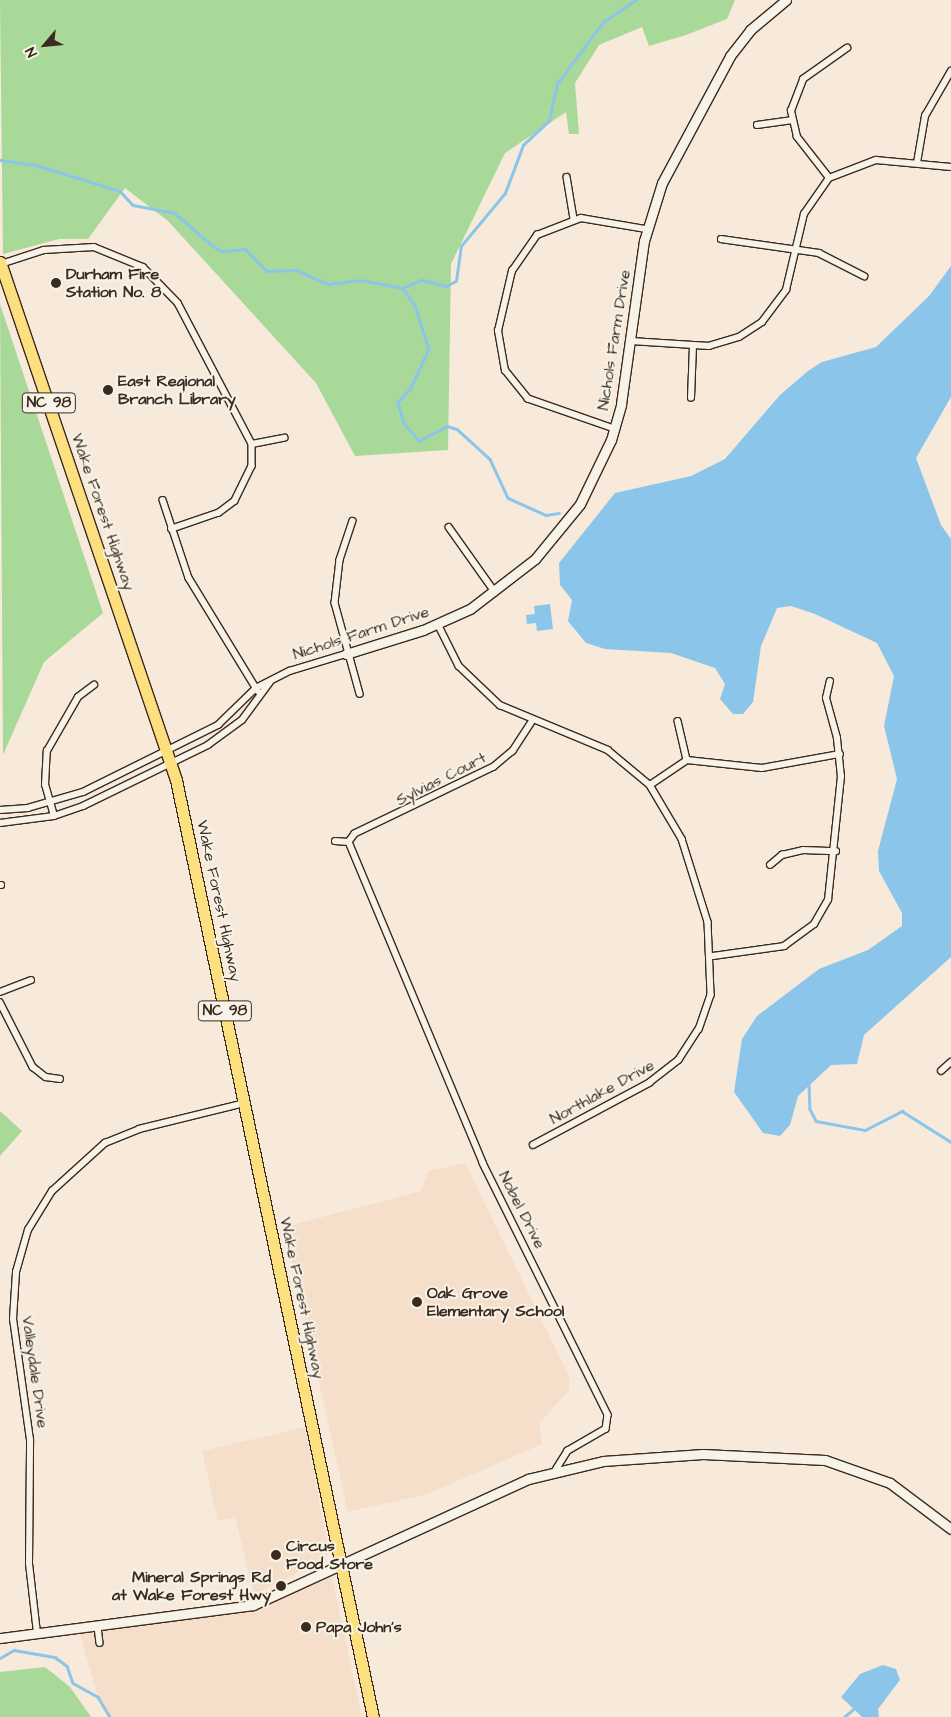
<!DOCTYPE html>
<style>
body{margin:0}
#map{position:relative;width:951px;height:1717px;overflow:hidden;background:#f7eada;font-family:"Architects Daughter",sans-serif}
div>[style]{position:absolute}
.built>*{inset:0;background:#f6dfca}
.green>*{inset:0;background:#a9d999}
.water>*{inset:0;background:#8bc5ea}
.stream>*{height:2.5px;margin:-1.25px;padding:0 1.25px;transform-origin:1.25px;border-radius:1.25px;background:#8bc5ea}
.roads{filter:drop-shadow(1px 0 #3b2a1e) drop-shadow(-1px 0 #3b2a1e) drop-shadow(0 1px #3b2a1e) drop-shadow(0 -1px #3b2a1e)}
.street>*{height:5.5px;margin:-2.75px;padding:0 2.75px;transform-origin:2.75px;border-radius:2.75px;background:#f7f3e8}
.secondary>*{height:9px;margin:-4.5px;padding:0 4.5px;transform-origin:4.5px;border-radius:4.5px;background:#f7f3e8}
.highway>*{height:11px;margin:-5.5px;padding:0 5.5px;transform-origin:5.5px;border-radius:5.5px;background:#fce080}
.dots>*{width:14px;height:14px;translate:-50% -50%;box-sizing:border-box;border:2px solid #f7f3e8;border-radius:50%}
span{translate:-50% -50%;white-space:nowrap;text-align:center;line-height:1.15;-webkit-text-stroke:4px #f7f3e8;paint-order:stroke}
.shield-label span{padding:1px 4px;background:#f7f3e8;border:1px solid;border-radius:4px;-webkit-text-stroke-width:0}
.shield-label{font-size:15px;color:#3b2a1e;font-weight:700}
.poi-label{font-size:16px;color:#3b2a1e;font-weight:700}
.left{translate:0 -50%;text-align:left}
.right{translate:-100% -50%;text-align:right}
.street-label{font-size:16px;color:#3b2a1e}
.north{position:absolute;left:20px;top:20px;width:50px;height:50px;-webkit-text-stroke:4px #f7f3e8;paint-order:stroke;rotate:242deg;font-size:14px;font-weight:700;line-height:20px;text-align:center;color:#3b2a1e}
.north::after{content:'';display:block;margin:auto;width:18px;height:22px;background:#3b2a1e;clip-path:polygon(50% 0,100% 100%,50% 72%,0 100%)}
</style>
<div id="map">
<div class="built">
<i style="clip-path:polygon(465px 1163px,569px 1376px,569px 1390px,539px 1424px,542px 1444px,428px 1494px,348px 1512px,284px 1227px,421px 1191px,428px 1171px)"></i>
<i style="clip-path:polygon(305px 1427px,329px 1552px,326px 1558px,254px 1595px,235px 1517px,218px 1521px,202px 1451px)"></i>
<i style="clip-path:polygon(332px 1577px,362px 1717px,110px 1717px,98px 1697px,80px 1634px,250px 1610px)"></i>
</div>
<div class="green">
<i style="clip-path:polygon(0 0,735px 0,727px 19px,686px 35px,649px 46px,642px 27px,599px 45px,575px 83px,579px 134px,569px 134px,566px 112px,505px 153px,451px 264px,448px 450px,355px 456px,316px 383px,168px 221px,125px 188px,88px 239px,59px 239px,3px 254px)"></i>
<i style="clip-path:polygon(0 304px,103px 613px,44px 662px,3px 755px)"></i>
<i style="clip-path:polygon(0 1111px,22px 1131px,0 1156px)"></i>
<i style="clip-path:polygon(45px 1667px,70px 1687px,91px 1717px,0 1717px,0 1672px)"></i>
</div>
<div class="water">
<i style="clip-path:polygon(951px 266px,951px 397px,916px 458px,941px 525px,951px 539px,951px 957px,864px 1035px,857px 1064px,831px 1065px,798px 1096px,790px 1125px,780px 1136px,763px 1133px,734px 1092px,742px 1039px,757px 1016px,819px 969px,868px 950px,902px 926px,902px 913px,879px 871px,878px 851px,897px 779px,884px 726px,894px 676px,877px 643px,815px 614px,791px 606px,777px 608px,761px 646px,753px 702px,743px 714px,733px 714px,720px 699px,725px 684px,715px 668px,671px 653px,605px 649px,586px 643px,568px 621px,572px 600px,560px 585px,559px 563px,615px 493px,691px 476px,725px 459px,780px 395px,808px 371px,822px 362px,876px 347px,929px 296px)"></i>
<i style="clip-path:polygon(550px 604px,553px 629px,537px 631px,536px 623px,527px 624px,526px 615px,535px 614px,534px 606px)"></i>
<i style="clip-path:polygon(883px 1665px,896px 1669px,900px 1680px,878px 1709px,879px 1717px,862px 1717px,841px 1697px,860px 1674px)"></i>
</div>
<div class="stream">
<i style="left:0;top:160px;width:36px;rotate:8deg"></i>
<i style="left:36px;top:165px;width:88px;rotate:17.2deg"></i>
<i style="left:120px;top:191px;width:19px;rotate:47deg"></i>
<i style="left:133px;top:205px;width:43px;rotate:10.8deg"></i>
<i style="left:175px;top:213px;width:50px;rotate:41deg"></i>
<i style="left:213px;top:246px;width:10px;rotate:29deg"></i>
<i style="left:222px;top:251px;width:23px;rotate:-5deg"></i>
<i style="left:245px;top:249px;width:31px;rotate:45deg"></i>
<i style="left:267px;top:271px;width:29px;rotate:-2deg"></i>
<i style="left:296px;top:270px;width:35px;rotate:24deg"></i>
<i style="left:328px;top:284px;width:32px;rotate:-7deg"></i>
<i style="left:360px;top:280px;width:44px;rotate:10.5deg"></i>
<i style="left:403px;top:288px;width:22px;rotate:56deg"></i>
<i style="left:415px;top:306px;width:45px;rotate:72deg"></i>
<i style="left:429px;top:349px;width:43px;rotate:114.8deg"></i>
<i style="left:411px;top:388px;width:20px;rotate:131deg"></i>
<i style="left:398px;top:403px;width:21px;rotate:73deg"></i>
<i style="left:404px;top:423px;width:23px;rotate:50deg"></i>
<i style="left:419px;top:441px;width:32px;rotate:-28deg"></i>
<i style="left:447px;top:426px;width:10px;rotate:17deg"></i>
<i style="left:457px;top:429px;width:45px;rotate:42.3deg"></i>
<i style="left:490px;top:459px;width:43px;rotate:65.2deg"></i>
<i style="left:508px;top:498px;width:42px;rotate:24.1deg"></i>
<i style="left:546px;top:515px;width:13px;rotate:-9deg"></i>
<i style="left:403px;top:288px;width:20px;rotate:-24deg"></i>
<i style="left:421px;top:280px;width:26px;rotate:13deg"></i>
<i style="left:446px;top:286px;width:11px;rotate:-27deg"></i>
<i style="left:456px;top:281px;width:35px;rotate:-82deg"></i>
<i style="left:461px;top:246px;width:69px;rotate:-50.3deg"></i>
<i style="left:505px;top:193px;width:51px;rotate:-69.4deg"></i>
<i style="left:523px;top:145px;width:35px;rotate:-43deg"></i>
<i style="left:549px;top:121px;width:38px;rotate:-78deg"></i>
<i style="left:557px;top:84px;width:77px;rotate:-53.4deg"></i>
<i style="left:603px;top:22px;width:40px;rotate:-34deg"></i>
<i style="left:809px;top:1084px;width:25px;rotate:88deg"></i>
<i style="left:810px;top:1109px;width:13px;rotate:63deg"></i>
<i style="left:816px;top:1121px;width:50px;rotate:10.4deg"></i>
<i style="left:865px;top:1130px;width:42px;rotate:-27.2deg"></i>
<i style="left:902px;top:1111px;width:58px;rotate:32.3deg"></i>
<i style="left:0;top:1658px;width:16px;rotate:-30deg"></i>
<i style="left:14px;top:1650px;width:42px;rotate:9.7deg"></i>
<i style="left:55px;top:1657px;width:15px;rotate:37deg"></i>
<i style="left:67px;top:1666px;width:18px;rotate:71deg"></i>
<i style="left:73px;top:1683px;width:29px;rotate:29deg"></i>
<i style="left:98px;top:1697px;width:23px;rotate:59deg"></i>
<i style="left:844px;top:1717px;width:16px;rotate:-40deg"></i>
</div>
<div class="roads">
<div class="street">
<i style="left:757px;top:125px;width:34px;rotate:-8deg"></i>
<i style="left:917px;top:163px;width:48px;rotate:-80.3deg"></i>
<i style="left:925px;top:116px;width:52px;rotate:-60deg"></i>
<i style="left:567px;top:177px;width:43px;rotate:80.5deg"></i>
<i style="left:829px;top:178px;width:52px;rotate:-128deg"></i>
<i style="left:797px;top:137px;width:27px;rotate:-103deg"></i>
<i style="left:791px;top:111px;width:34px;rotate:-69deg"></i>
<i style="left:803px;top:79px;width:54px;rotate:-35.2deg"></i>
<i style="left:721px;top:239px;width:99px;rotate:8.1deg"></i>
<i style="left:819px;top:253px;width:51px;rotate:27.1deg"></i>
<i style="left:1px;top:264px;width:45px;rotate:-18deg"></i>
<i style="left:44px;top:250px;width:50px;rotate:-3.4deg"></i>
<i style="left:94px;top:247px;width:53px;rotate:22.2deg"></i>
<i style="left:143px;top:267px;width:50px;rotate:45.8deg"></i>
<i style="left:178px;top:303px;width:159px;rotate:62.3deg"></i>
<i style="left:252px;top:444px;width:22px;rotate:90deg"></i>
<i style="left:252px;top:466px;width:39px;rotate:116deg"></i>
<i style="left:235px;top:501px;width:20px;rotate:143deg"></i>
<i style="left:219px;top:513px;width:50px;rotate:161.2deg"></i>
<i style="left:631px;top:341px;width:78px;rotate:3.7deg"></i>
<i style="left:709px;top:346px;width:31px;rotate:-17deg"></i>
<i style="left:739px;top:337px;width:27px;rotate:-33deg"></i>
<i style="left:762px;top:322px;width:40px;rotate:-53deg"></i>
<i style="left:786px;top:290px;width:78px;rotate:-76.7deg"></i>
<i style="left:804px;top:214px;width:44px;rotate:-55.2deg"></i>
<i style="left:829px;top:178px;width:50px;rotate:-21deg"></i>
<i style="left:876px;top:160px;width:75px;rotate:5.3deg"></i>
<i style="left:691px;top:398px;width:51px;rotate:-87.8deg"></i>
<i style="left:614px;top:429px;width:91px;rotate:-160.8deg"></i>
<i style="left:528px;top:399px;width:36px;rotate:-129deg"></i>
<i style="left:505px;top:371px;width:41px;rotate:-99.9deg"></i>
<i style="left:498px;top:331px;width:62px;rotate:-76.9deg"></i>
<i style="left:512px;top:271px;width:44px;rotate:-55.2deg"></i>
<i style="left:537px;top:235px;width:47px;rotate:-21.1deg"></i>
<i style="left:581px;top:218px;width:66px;rotate:9.6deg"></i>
<i style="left:252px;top:444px;width:33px;rotate:-11deg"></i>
<i style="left:163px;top:500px;width:82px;rotate:71.6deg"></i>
<i style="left:189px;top:578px;width:132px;rotate:58.6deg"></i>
<i style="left:353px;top:521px;width:41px;rotate:108.4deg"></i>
<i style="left:340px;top:560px;width:43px;rotate:96.6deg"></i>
<i style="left:335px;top:603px;width:94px;rotate:74.6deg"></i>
<i style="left:449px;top:527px;width:80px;rotate:54.7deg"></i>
<i style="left:438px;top:624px;width:47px;rotate:63.4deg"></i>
<i style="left:459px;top:666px;width:57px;rotate:43.6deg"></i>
<i style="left:500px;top:705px;width:117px;rotate:22.6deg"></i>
<i style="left:608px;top:750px;width:55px;rotate:39.8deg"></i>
<i style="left:650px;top:785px;width:63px;rotate:59.3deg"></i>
<i style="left:682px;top:839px;width:87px;rotate:72.6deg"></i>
<i style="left:708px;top:922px;width:73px;rotate:87.6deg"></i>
<i style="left:711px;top:995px;width:36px;rotate:109deg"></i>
<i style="left:699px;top:1029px;width:37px;rotate:123deg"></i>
<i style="left:679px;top:1060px;width:37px;rotate:142deg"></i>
<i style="left:650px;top:1083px;width:132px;rotate:151.9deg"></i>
<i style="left:678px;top:721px;width:40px;rotate:77deg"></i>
<i style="left:532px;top:722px;width:35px;rotate:123deg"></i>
<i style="left:513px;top:751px;width:25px;rotate:140deg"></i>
<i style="left:494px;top:767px;width:154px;rotate:154.3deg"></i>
<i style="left:355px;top:834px;width:10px;rotate:127deg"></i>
<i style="left:349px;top:842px;width:348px;rotate:67.3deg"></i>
<i style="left:483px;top:1163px;width:281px;rotate:63.6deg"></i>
<i style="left:608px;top:1415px;width:14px;rotate:98deg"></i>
<i style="left:606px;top:1429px;width:44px;rotate:149.9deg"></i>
<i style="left:568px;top:1451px;width:22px;rotate:122deg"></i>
<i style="left:650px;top:785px;width:45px;rotate:-34deg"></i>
<i style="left:687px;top:760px;width:75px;rotate:6.1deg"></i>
<i style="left:762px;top:768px;width:79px;rotate:-10.2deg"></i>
<i style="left:0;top:810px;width:28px;rotate:-4deg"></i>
<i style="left:28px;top:808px;width:57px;rotate:-16.2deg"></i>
<i style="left:83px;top:792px;width:151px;rotate:-26.4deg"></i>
<i style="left:218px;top:725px;width:53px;rotate:-44.2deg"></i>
<i style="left:256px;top:688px;width:38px;rotate:-27deg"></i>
<i style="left:290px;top:671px;width:59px;rotate:-16.9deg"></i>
<i style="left:54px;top:816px;width:32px;rotate:-106deg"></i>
<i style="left:45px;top:785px;width:34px;rotate:-87deg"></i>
<i style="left:47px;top:751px;width:62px;rotate:-60.1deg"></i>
<i style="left:78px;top:697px;width:20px;rotate:-37deg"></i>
<i style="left:0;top:823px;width:54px;rotate:-7.4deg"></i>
<i style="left:54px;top:816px;width:31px;rotate:-19deg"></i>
<i style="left:83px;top:806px;width:139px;rotate:-26deg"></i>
<i style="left:208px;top:745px;width:42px;rotate:-36.3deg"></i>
<i style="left:242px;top:720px;width:47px;rotate:-53.6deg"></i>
<i style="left:335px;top:841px;width:14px;rotate:4deg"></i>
<i style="left:770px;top:865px;width:16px;rotate:-40deg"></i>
<i style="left:782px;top:855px;width:22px;rotate:-13deg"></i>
<i style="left:803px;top:850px;width:33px;rotate:2deg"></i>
<i style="left:0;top:885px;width:1px"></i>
<i style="left:713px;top:956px;width:72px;rotate:-8deg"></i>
<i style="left:784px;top:946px;width:37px;rotate:-36deg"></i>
<i style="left:814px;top:924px;width:28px;rotate:-60deg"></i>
<i style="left:828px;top:900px;width:124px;rotate:-84deg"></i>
<i style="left:841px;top:777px;width:39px;rotate:-96deg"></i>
<i style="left:837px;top:738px;width:41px;rotate:-105.4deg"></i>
<i style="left:826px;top:698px;width:17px;rotate:-77deg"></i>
<i style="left:0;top:992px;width:33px;rotate:-21deg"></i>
<i style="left:0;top:1002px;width:73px;rotate:63.1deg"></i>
<i style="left:33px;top:1067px;width:16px;rotate:38deg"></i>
<i style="left:46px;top:1077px;width:14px;rotate:8deg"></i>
<i style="left:941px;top:1071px;width:13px;rotate:-42deg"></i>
<i style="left:98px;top:1627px;width:16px;rotate:83deg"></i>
<i style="left:37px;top:1633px;width:69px;rotate:-96.6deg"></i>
<i style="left:29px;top:1564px;width:124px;rotate:-89.5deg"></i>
<i style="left:30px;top:1440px;width:122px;rotate:-98deg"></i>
<i style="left:13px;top:1319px;width:47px;rotate:-86.3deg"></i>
<i style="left:16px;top:1272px;width:44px;rotate:-74.1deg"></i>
<i style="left:28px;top:1230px;width:46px;rotate:-58.4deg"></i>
<i style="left:52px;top:1191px;width:72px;rotate:-42.2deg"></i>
<i style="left:105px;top:1143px;width:37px;rotate:-22deg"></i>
<i style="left:139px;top:1129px;width:109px;rotate:-13.8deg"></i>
</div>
<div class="secondary">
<i style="left:346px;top:654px;width:81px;rotate:-17.3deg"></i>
<i style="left:423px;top:630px;width:51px;rotate:-24.1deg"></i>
<i style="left:470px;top:609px;width:82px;rotate:-37.6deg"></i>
<i style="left:535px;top:559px;width:71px;rotate:-50.7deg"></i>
<i style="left:580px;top:504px;width:71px;rotate:-64.2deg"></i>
<i style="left:611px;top:440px;width:37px;rotate:-74deg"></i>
<i style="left:621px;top:404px;width:165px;rotate:-82deg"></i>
<i style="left:644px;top:241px;width:61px;rotate:-72.8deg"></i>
<i style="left:662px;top:183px;width:144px;rotate:-61.8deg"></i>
<i style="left:730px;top:56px;width:33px;rotate:-52deg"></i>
<i style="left:750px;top:30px;width:47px;rotate:-39.8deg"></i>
<i style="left:0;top:1638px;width:255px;rotate:-7.4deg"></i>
<i style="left:253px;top:1605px;width:302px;rotate:-24.6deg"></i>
<i style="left:528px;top:1479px;width:77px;rotate:-13.5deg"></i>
<i style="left:603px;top:1461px;width:100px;rotate:-4deg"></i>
<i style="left:703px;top:1454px;width:122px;rotate:2.8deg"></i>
<i style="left:825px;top:1460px;width:69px;rotate:19.5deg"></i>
<i style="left:890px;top:1483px;width:76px;rotate:37deg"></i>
</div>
<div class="highway">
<i style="left:0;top:262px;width:547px;rotate:71.23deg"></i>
<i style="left:176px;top:780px;width:957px;rotate:78.13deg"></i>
</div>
</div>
<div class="dots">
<i style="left:56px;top:283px;background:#3b2a1e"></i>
<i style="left:108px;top:390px;background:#3b2a1e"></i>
<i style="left:417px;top:1302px;background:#3b2a1e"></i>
<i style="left:276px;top:1555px;background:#3b2a1e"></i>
<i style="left:281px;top:1586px;background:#3b2a1e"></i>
<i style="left:306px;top:1627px;background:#3b2a1e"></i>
</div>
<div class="shield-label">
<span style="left:49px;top:403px">NC 98</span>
<span style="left:225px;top:1011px">NC 98</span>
</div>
<div class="poi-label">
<span class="left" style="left:66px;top:283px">Durham Fire<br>Station No. 8</span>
<span class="left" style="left:118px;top:390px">East Regional<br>Branch Library</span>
<span class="left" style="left:427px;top:1302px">Oak Grove<br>Elementary School</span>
<span class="left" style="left:286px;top:1555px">Circus<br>Food Store</span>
<span class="right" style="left:271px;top:1586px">Mineral Springs Rd<br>at Wake Forest Hwy</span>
<span class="left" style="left:316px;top:1627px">Papa John's</span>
</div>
<div class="street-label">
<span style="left:614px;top:340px;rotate:-81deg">Nichols Farm Drive</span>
<span style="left:103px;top:512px;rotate:71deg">Wake Forest Highway</span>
<span style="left:361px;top:633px;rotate:-18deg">Nichols Farm Drive</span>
<span style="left:441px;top:779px;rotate:-27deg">Sylvias Court</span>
<span style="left:219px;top:901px;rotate:78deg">Wake Forest Highway</span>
<span style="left:602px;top:1092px;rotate:-29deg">Northlake Drive</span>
<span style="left:522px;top:1210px;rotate:63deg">Nobel Drive</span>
<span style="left:302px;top:1298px;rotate:78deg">Wake Forest Highway</span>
<span style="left:35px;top:1372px;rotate:82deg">Valleydale Drive</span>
</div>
<div class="north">N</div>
</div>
